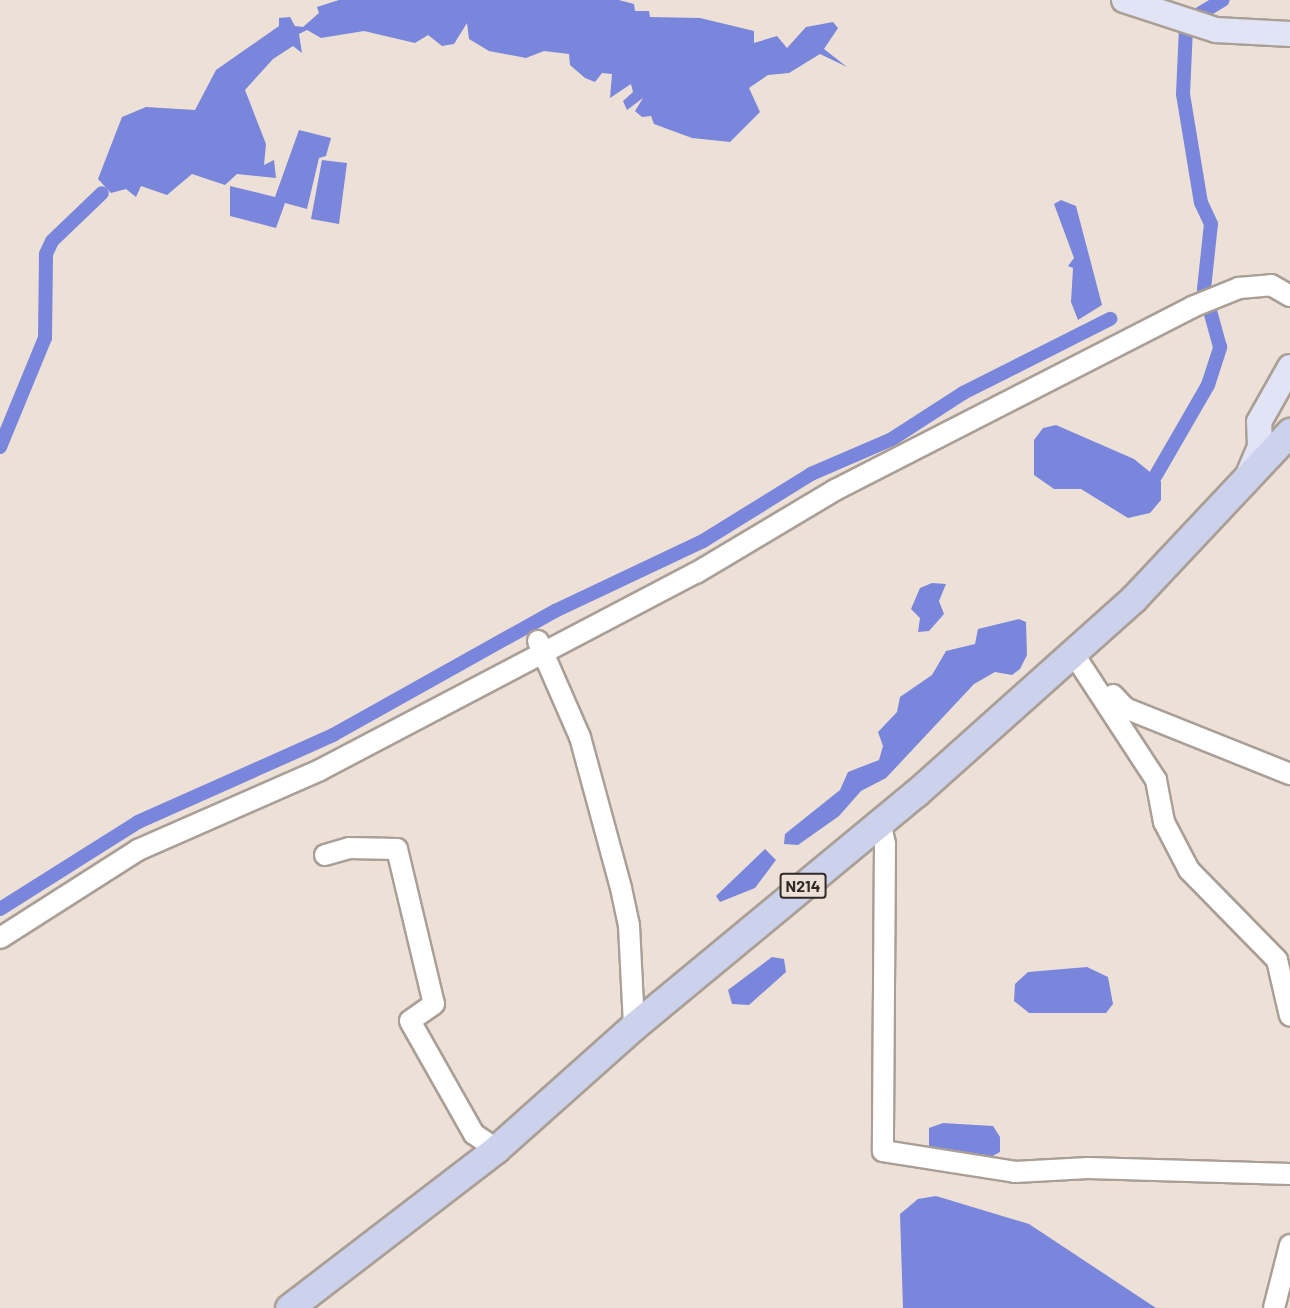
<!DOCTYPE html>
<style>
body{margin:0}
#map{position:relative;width:1290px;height:1308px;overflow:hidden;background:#ede1d7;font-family:Barlow,sans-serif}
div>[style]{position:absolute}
.water>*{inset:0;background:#7986db}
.canal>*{height:14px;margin:-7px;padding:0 7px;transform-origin:7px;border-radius:7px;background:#7986db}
.roads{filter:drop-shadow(2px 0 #aa9f96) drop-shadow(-2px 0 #aa9f96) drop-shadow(0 2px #aa9f96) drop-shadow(0 -2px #aa9f96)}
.minor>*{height:20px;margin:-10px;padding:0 10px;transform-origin:10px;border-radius:10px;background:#fff}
.major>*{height:24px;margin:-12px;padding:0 12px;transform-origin:12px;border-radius:12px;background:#e1e4f4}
.highway>*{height:27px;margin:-13.5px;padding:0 13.5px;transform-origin:13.5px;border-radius:13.5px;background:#cdd2ec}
span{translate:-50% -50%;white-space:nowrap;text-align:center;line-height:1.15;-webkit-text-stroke:6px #ede1d7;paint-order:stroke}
.shield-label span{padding:2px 4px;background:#ede1d7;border:2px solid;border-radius:4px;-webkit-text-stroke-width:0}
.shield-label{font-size:16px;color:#2f2a26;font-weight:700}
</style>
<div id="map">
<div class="water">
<i style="clip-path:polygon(339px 0,619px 0,634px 4px,635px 11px,649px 11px,650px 17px,700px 18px,754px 31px,754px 43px,777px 36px,787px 48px,806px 27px,833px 22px,838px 28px,824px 49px,847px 67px,820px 54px,789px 73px,768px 75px,749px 88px,760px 112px,730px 142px,692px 138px,654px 124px,651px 116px,642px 117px,635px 111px,643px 98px,627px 110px,623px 101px,633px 92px,631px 84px,610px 98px,612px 74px,602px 73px,595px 82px,585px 78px,570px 65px,569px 54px,544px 51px,526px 58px,489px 51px,469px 39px,467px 23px,454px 44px,442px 46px,428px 35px,415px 43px,364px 31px,321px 38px,307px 30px,299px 34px,302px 53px,293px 46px,273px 59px,245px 90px,266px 144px,264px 165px,274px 160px,276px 178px,237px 174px,225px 185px,192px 174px,167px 195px,141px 186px,136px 197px,126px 189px,111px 193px,98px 179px,122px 117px,146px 107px,195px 110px,216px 70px,279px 26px,279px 18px,290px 17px,295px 26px,303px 27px,319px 13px,317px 7px)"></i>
<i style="clip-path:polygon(299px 130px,331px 138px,326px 156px,319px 158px,307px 209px,285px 203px,276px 228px,230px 216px,230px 186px,275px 197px)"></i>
<i style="clip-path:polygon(322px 160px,347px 163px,339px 224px,311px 219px)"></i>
<i style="clip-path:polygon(1061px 200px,1076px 206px,1102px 305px,1078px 320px,1071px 302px,1073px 268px,1068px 266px,1074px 258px,1054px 204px)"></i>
<i style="clip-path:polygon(1056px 425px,1134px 459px,1161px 481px,1161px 500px,1150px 513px,1128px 518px,1081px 489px,1054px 489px,1034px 475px,1034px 440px,1043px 428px)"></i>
<i style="clip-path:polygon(932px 583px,946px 584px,939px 601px,944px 614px,929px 631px,918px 632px,920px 618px,911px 609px,920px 588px)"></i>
<i style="clip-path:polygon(1019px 619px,1026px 622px,1027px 655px,1020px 669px,1012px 675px,995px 672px,974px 684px,886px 778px,861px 791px,839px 816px,798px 845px,784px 844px,785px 834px,840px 790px,848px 772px,879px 760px,883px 746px,878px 732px,897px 712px,900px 697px,932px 675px,946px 651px,975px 644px,978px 629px)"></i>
<i style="clip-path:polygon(765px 849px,776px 860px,755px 888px,720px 902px,716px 896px)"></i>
<i style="clip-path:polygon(772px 957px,784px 959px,786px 972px,749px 1005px,732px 1004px,728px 990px)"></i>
<i style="clip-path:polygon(1087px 967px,1108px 977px,1113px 1004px,1106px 1013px,1029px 1013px,1014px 1001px,1015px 984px,1028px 972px)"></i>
<i style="clip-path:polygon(943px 1123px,993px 1126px,1000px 1137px,1000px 1152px,989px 1158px,929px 1152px,929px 1128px)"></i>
<i style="clip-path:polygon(936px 1196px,1029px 1224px,1156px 1308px,903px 1308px,900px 1214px,918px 1199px)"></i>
</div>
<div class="canal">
<i style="left:0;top:447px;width:118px;rotate:-67.6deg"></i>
<i style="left:45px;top:338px;width:84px;rotate:-89.3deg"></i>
<i style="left:46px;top:254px;width:14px;rotate:-65deg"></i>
<i style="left:52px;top:241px;width:69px;rotate:-43.8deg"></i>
<i style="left:1156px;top:475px;width:104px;rotate:-60deg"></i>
<i style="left:1208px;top:385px;width:40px;rotate:-72deg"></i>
<i style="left:1220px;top:347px;width:60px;rotate:-105.4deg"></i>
<i style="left:1204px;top:289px;width:65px;rotate:-83.9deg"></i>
<i style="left:1211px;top:224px;width:23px;rotate:-115deg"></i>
<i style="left:1201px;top:203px;width:110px;rotate:-99.4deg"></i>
<i style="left:1183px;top:94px;width:65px;rotate:-87.4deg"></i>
<i style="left:1186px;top:29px;width:16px;rotate:-52deg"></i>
<i style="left:1196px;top:16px;width:31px;rotate:-31deg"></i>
<i style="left:0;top:909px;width:163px;rotate:-32.2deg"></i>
<i style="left:138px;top:822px;width:214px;rotate:-24deg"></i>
<i style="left:333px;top:735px;width:254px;rotate:-29.2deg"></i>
<i style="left:555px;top:611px;width:164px;rotate:-25.3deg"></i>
<i style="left:703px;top:541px;width:127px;rotate:-31.8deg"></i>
<i style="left:811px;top:474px;width:88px;rotate:-23.4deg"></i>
<i style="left:892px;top:439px;width:85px;rotate:-32.9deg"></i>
<i style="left:963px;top:393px;width:165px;rotate:-26.7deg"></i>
</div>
<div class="roads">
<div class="minor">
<i style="left:538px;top:641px;width:105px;rotate:66.4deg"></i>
<i style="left:580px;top:737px;width:156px;rotate:74.8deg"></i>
<i style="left:621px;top:888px;width:39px;rotate:78deg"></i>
<i style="left:629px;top:926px;width:100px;rotate:87.1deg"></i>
<i style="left:1073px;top:653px;width:152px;rotate:56.8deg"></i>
<i style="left:1156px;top:780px;width:43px;rotate:79.2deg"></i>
<i style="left:1164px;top:822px;width:54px;rotate:62.5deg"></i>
<i style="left:1189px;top:870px;width:126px;rotate:45.6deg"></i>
<i style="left:1277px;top:960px;width:57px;rotate:76.9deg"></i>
<i style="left:1113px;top:695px;width:18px;rotate:47deg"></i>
<i style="left:1125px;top:708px;width:178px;rotate:21.8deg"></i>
<i style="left:880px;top:822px;width:23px;rotate:77deg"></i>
<i style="left:885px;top:844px;width:307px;rotate:90.4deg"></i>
<i style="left:883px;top:1151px;width:134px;rotate:9deg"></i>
<i style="left:1015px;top:1172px;width:73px;rotate:-3.1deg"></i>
<i style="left:1088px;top:1168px;width:202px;rotate:1.7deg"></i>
<i style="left:325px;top:855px;width:25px;rotate:-16deg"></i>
<i style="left:349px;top:848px;width:48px;rotate:1.2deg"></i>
<i style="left:397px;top:849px;width:159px;rotate:76.6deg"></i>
<i style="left:434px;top:1004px;width:29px;rotate:145deg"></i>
<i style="left:410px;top:1021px;width:130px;rotate:60.5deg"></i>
<i style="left:474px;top:1134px;width:27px;rotate:34deg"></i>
<i style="left:0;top:938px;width:164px;rotate:-32.5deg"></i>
<i style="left:138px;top:850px;width:199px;rotate:-23.7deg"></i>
<i style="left:320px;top:770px;width:424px;rotate:-27.7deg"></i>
<i style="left:696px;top:573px;width:162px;rotate:-30.8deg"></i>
<i style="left:835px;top:490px;width:401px;rotate:-27.1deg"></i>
<i style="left:1192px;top:307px;width:51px;rotate:-22deg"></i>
<i style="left:1239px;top:288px;width:32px;rotate:-5deg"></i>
<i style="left:1271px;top:285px;width:22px;rotate:30deg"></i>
<i style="left:1274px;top:1308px;width:65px;rotate:-75.7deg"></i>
</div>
<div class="major">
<i style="left:1124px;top:0;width:97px;rotate:18.1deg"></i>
<i style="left:1216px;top:30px;width:74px;rotate:3.1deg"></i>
<i style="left:1248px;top:475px;width:30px;rotate:-67deg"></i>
<i style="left:1260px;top:447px;width:25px;rotate:-92deg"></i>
<i style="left:1259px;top:422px;width:63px;rotate:-60.6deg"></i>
</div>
<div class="highway">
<i style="left:289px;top:1308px;width:261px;rotate:-37.5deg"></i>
<i style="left:496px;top:1149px;width:185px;rotate:-41.7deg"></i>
<i style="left:634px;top:1026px;width:366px;rotate:-39.6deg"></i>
<i style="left:916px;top:793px;width:292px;rotate:-41.8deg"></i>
<i style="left:1134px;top:598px;width:228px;rotate:-46.8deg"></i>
</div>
</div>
<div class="shield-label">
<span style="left:803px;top:886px">N214</span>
</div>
</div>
